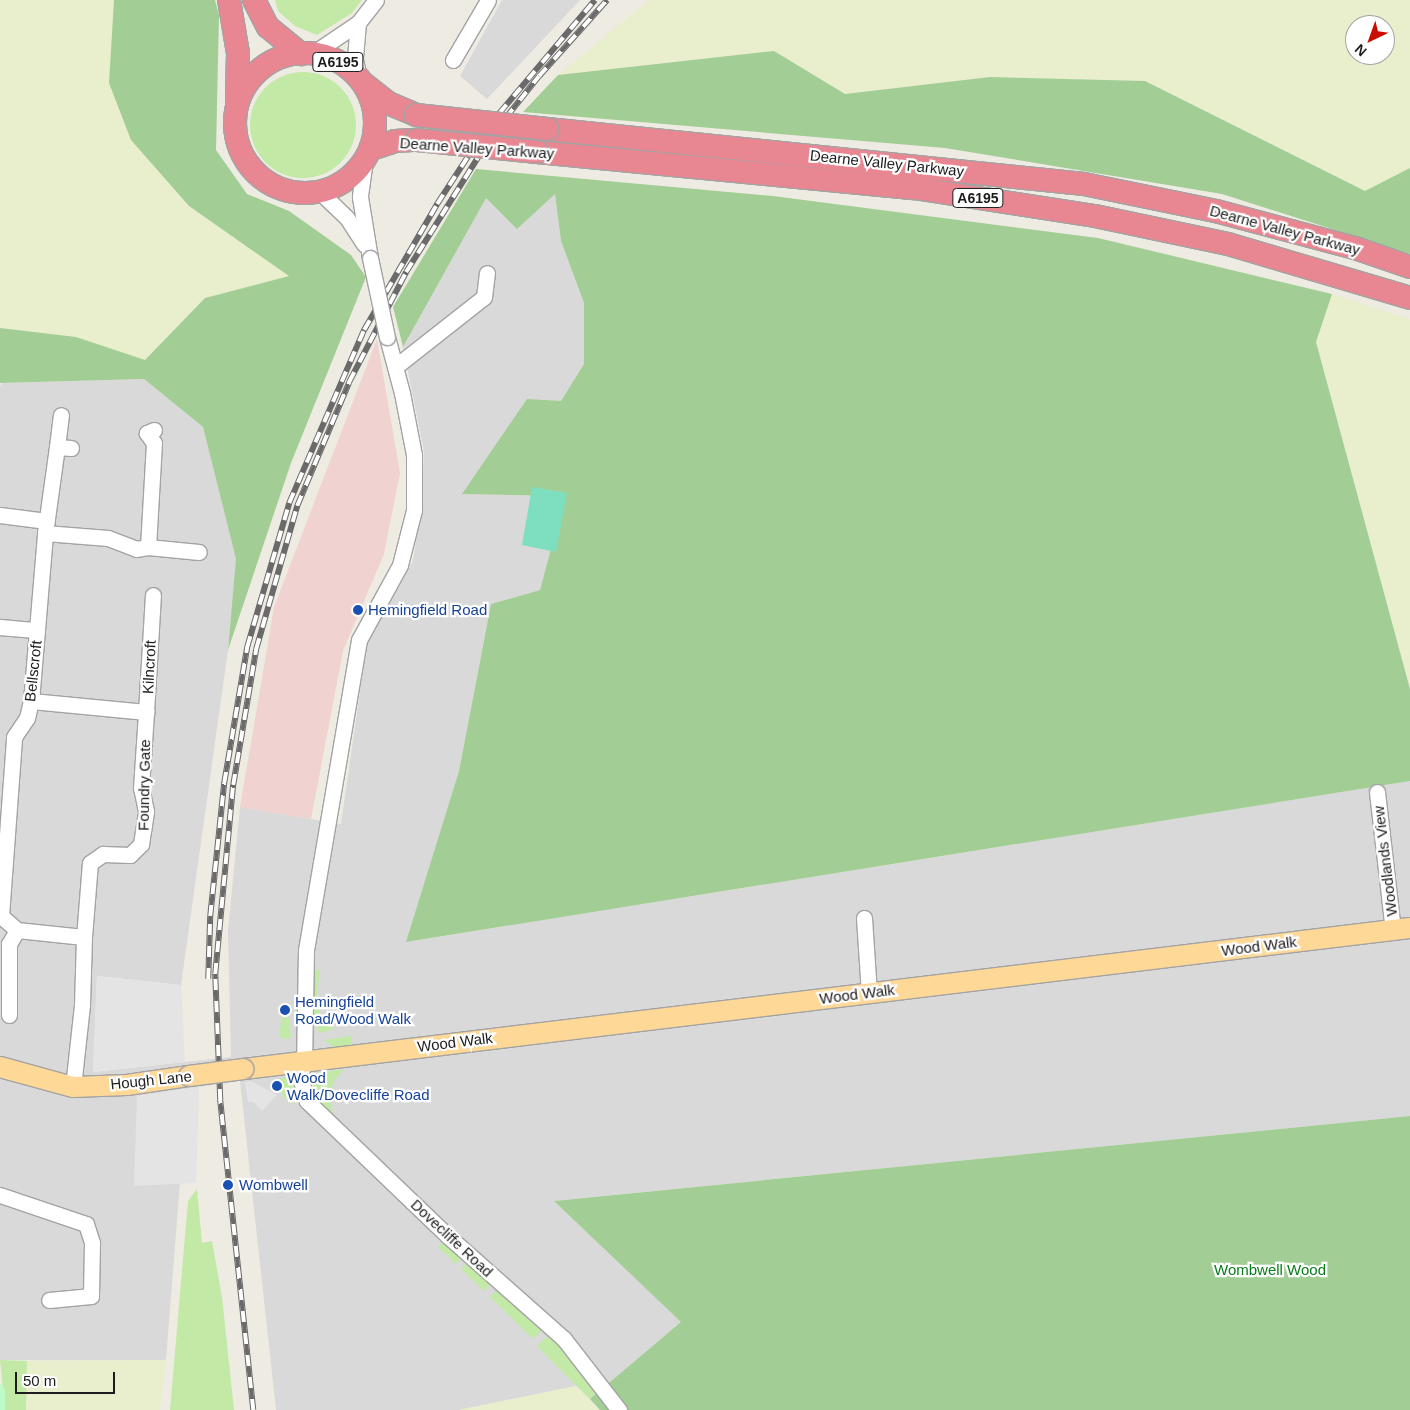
<!DOCTYPE html>
<style>
body{margin:0}
#map{position:relative;width:1410px;height:1410px;overflow:hidden;background:#eeebe2;font-family:Helvetica,sans-serif}
div>[style]{position:absolute}
.residential>*{inset:0;background:#dad9d9}
.commercial>*{inset:0;background:#f0d3d0}
.farmland>*{inset:0;background:#e9eecc}
.grass>*{inset:0;background:#c2eaa6}
.round{border-radius:50%}
.forest>*{inset:0;background:#a2ce95}
.park>*{inset:0;background:#bcfac6}
.pitch>*{inset:0;background:#7ddfc0}
.parking>*{inset:0;background:#e4e4e4}
.roads{filter:drop-shadow(1px 0 #a3a3a3) drop-shadow(-1px 0 #a3a3a3) drop-shadow(0 1px #a3a3a3) drop-shadow(0 -1px #a3a3a3)}
.minor>*{height:15px;margin:-7.5px;padding:0 7.5px;transform-origin:7.5px;border-radius:7.5px;background:#fff}
.major>*{height:20px;margin:-10px;padding:0 10px;transform-origin:10px;border-radius:10px;background:#fed897}
.highway>*{height:22px;margin:-11px;padding:0 11px;transform-origin:11px;border-radius:11px;background:#e88792}
.highway>.ring{margin:-11px;padding:0;box-sizing:content-box;background:none;border:22px solid #e88792;border-radius:50%}
.rail>*{height:5.5px;margin-top:-2.75px;transform-origin:0;background:repeating-linear-gradient(90deg,#fff 0 11px,#6a6a6a 0 22px);box-sizing:border-box;border-block:1px solid #6a6a6a}
.bridges{filter:drop-shadow(1px 0 #a3a3a3) drop-shadow(-1px 0 #a3a3a3) drop-shadow(0 1px #a3a3a3) drop-shadow(0 -1px #a3a3a3)}
.minor-bridge>*{height:15px;margin:-7.5px;padding:0 7.5px;transform-origin:7.5px;border-radius:7.5px;background:#fff}
.major-bridge>*{height:20px;margin:-10px;padding:0 10px;transform-origin:10px;border-radius:10px;background:#fed897}
.highway-bridge>*{height:22px;margin:-11px;padding:0 11px;transform-origin:11px;border-radius:11px;background:#e88792}
.dots>*{width:14px;height:14px;translate:-50% -50%;box-sizing:border-box;border:2px solid #fff;border-radius:50%}
span{translate:-50% -50%;white-space:nowrap;text-align:center;line-height:1.15;-webkit-text-stroke:4.5px #fff;paint-order:stroke}
.shield-label span{padding:1px 4px;background:#fff;border:1px solid;border-radius:4px;-webkit-text-stroke-width:0}
.shield-label{font-size:14px;color:#1c1c1c;font-weight:700}
.street-label{font-size:15px;color:#1c1c1c}
.transit-label{font-size:15px;color:#164399}
.left{translate:0 -50%;text-align:left}
.park-label{font-size:15px;color:#097c1b}
.north{position:absolute;left:1345px;top:15px;width:50px;height:50px;box-sizing:border-box;background:#fff;border:1px solid #a4a4a4;border-radius:50%;rotate:222deg;font-size:14px;font-weight:700;line-height:20px;text-align:center;color:#1c1c1c}
.north::after{content:'';display:block;margin:auto;width:18px;height:22px;background:#c90e00;clip-path:polygon(50% 0,100% 100%,50% 72%,0 100%)}
.scale{position:absolute;left:15px;top:1372px;width:100px;height:22px;box-sizing:border-box;border:2px solid #1c1c1c;border-top:0;padding-left:6px;font-size:15px;line-height:18px;white-space:nowrap;color:#1c1c1c;-webkit-text-stroke:4px #fff;paint-order:stroke}
</style>
<div id="map">
<div class="residential">
<i style="clip-path:polygon(502px 0,580px 0,487px 99px,460px 76px)"></i>
<i style="clip-path:polygon(555px 193px,561px 241px,584px 303px,584px 364px,561px 401px,463px 494px,565px 496px,540px 590px,491px 604px,459px 771px,407px 942px,1410px 781px,1410px 1116px,554px 1201px,682px 1322px,590px 1399px,576px 1386px,459px 1410px,276px 1410px,240px 1081px,137px 1096px,180px 1182px,166px 1360px,0 1360px,0 386px,2px 383px,144px 379px,203px 427px,237px 559px,228px 650px,181px 985px,97px 976px,93px 1072px,231px 1057px,228px 931px,240px 807px,341px 824px,367px 643px,413px 561px,422px 500px,424px 451px,403px 347px,486px 197px)"></i>
</div>
<div class="commercial">
<i style="clip-path:polygon(377px 339px,400px 473px,384px 554px,343px 651px,311px 819px,240px 807px,274px 607px)"></i>
</div>
<div class="farmland">
<i style="clip-path:polygon(0 0,113px 0,189px 206px,289px 276px,205px 298px,145px 360px,76px 337px,0 328px)"></i>
<i style="clip-path:polygon(evenodd,649px 0,1410px 0,1410px 168px,1365px 191px,1145px 81px,990px 77px,845px 94px,774px 51px,558px 75px,649px 0,1355px 25px,1385px 25px,1385px 55px,1355px 55px,1355px 25px)"></i>
<i style="clip-path:polygon(1332px 294px,1410px 319px,1410px 689px,1316px 342px)"></i>
<i style="clip-path:polygon(166px 1360px,160px 1410px,26px 1410px,27px 1361px)"></i>
<i style="clip-path:polygon(576px 1386px,600px 1410px,459px 1410px)"></i>
</div>
<div class="grass">
<i style="clip-path:polygon(275px 0,362px 0,352px 13px,317px 35px,295px 26px,278px 11px)"></i>
<i class="round" style="left:250px;top:72px;width:106px;height:106px"></i>
<i style="clip-path:polygon(313px 970px,320px 970px,316px 1002px,322px 1019px,335px 1029px,319px 1033px,311px 1003px)"></i>
<i style="clip-path:polygon(282px 1017px,289px 1018px,291px 1038px,284px 1039px,279px 1036px)"></i>
<i style="clip-path:polygon(351px 1036px,351px 1048px,335px 1049px,324px 1040px)"></i>
<i style="clip-path:polygon(344px 1069px,334px 1081px,329px 1097px,334px 1117px,315px 1098px,312px 1080px,317px 1073px)"></i>
<i style="clip-path:polygon(288px 1076px,293px 1085px,294px 1106px,283px 1096px,279px 1079px)"></i>
<i style="clip-path:polygon(197px 1189px,202px 1243px,212px 1241px,222px 1297px,234px 1410px,170px 1410px,188px 1201px)"></i>
<i style="clip-path:polygon(444px 1241px,462px 1257px,456px 1264px,438px 1247px)"></i>
<i style="clip-path:polygon(468px 1262px,491px 1283px,484px 1291px,461px 1269px)"></i>
<i style="clip-path:polygon(498px 1289px,543px 1329px,533px 1339px,490px 1297px)"></i>
<i style="clip-path:polygon(550px 1334px,571px 1354px,598px 1391px,590px 1399px,537px 1346px)"></i>
<i style="clip-path:polygon(0 1360px,27px 1361px,26px 1410px,5px 1410px)"></i>
</div>
<div class="forest">
<i style="clip-path:polygon(114px 0,215px 0,219px 15px,216px 150px,247px 194px,289px 211px,351px 255px,366px 277px,291px 463px,228px 650px,236px 559px,203px 427px,144px 379px,0 383px,0 328px,76px 337px,145px 360px,205px 298px,289px 276px,189px 206px,131px 140px,109px 83px)"></i>
<i style="clip-path:polygon(774px 51px,845px 94px,990px 77px,1145px 81px,1365px 191px,1410px 168px,1410px 254px,1222px 194px,945px 148px,523px 112px,558px 75px)"></i>
<i style="clip-path:polygon(476px 169px,773px 196px,1098px 238px,1332px 294px,1316px 342px,1410px 689px,1410px 781px,406px 942px,459px 771px,491px 604px,540px 590px,565px 496px,462px 494px,527px 399px,561px 401px,584px 364px,584px 303px,561px 241px,555px 194px,517px 229px,486px 198px,403px 347px,393px 307px)"></i>
<i style="clip-path:polygon(1410px 1116px,1410px 1410px,600px 1410px,590px 1399px,681px 1322px,554px 1201px)"></i>
</div>
<div class="park">
<i style="clip-path:polygon(0 1383px,5px 1390px,5px 1410px,0 1410px)"></i>
</div>
<div class="pitch">
<i style="clip-path:polygon(532px 487px,567px 493px,556px 552px,522px 545px)"></i>
</div>
<div class="parking">
<i style="clip-path:polygon(97px 976px,181px 985px,185px 1062px,93px 1072px)"></i>
<i style="clip-path:polygon(251px 1081px,277px 1095px,262px 1111px,254px 1102px,248px 1102px,245px 1082px)"></i>
<i style="clip-path:polygon(199px 1087px,196px 1183px,134px 1186px,137px 1096px)"></i>
</div>
<div class="roads">
<div class="minor">
<i style="left:358px;top:23px;width:37px;rotate:95deg"></i>
<i style="left:355px;top:60px;width:18px;rotate:77deg"></i>
<i style="left:312px;top:54px;width:55px;rotate:-34deg"></i>
<i style="left:358px;top:23px;width:29px;rotate:-52deg"></i>
<i style="left:453px;top:60px;width:69px;rotate:-59.7deg"></i>
<i style="left:365px;top:160px;width:37px;rotate:98deg"></i>
<i style="left:360px;top:197px;width:62px;rotate:80.7deg"></i>
<i style="left:320px;top:192px;width:37px;rotate:44deg"></i>
<i style="left:347px;top:218px;width:31px;rotate:57deg"></i>
<i style="left:387px;top:337px;width:58px;rotate:75deg"></i>
<i style="left:402px;top:393px;width:63px;rotate:79deg"></i>
<i style="left:414px;top:455px;width:55px;rotate:90deg"></i>
<i style="left:414px;top:510px;width:57px;rotate:104.3deg"></i>
<i style="left:400px;top:565px;width:85px;rotate:118.7deg"></i>
<i style="left:359px;top:640px;width:314px;rotate:99.7deg"></i>
<i style="left:306px;top:950px;width:111px;rotate:91deg"></i>
<i style="left:304px;top:1061px;width:16px;rotate:104deg"></i>
<i style="left:300px;top:1077px;width:25px;rotate:74deg"></i>
<i style="left:307px;top:1101px;width:195px;rotate:43.8deg"></i>
<i style="left:448px;top:1236px;width:155px;rotate:41.6deg"></i>
<i style="left:564px;top:1339px;width:90px;rotate:52.2deg"></i>
<i style="left:395px;top:367px;width:113px;rotate:-38.2deg"></i>
<i style="left:484px;top:297px;width:24px;rotate:-83deg"></i>
<i style="left:154px;top:430px;width:8px;rotate:157deg"></i>
<i style="left:147px;top:433px;width:12px;rotate:55deg"></i>
<i style="left:154px;top:443px;width:104px;rotate:93.3deg"></i>
<i style="left:148px;top:547px;width:51px;rotate:5.6deg"></i>
<i style="left:57px;top:447px;width:32px;rotate:-83deg"></i>
<i style="left:0;top:515px;width:47px;rotate:7.3deg"></i>
<i style="left:45px;top:533px;width:63px;rotate:4.5deg"></i>
<i style="left:108px;top:538px;width:30px;rotate:21deg"></i>
<i style="left:136px;top:549px;width:12px;rotate:-9deg"></i>
<i style="left:0;top:627px;width:37px;rotate:5deg"></i>
<i style="left:31px;top:701px;width:116px;rotate:5.5deg"></i>
<i style="left:146px;top:712px;width:117px;rotate:-86.6deg"></i>
<i style="left:1377px;top:792px;width:139px;rotate:83.4deg"></i>
<i style="left:864px;top:918px;width:75px;rotate:86.2deg"></i>
<i style="left:17px;top:930px;width:21px;rotate:-139deg"></i>
<i style="left:1px;top:916px;width:179px;rotate:-85.8deg"></i>
<i style="left:14px;top:737px;width:23px;rotate:-56deg"></i>
<i style="left:27px;top:718px;width:17px;rotate:-77deg"></i>
<i style="left:31px;top:701px;width:169px;rotate:-85.2deg"></i>
<i style="left:45px;top:533px;width:87px;rotate:-82.1deg"></i>
<i style="left:57px;top:447px;width:14px;rotate:4deg"></i>
<i style="left:17px;top:930px;width:67px;rotate:6deg"></i>
<i style="left:84px;top:937px;width:68px;rotate:91.7deg"></i>
<i style="left:82px;top:1005px;width:82px;rotate:96.3deg"></i>
<i style="left:84px;top:937px;width:74px;rotate:-85.4deg"></i>
<i style="left:90px;top:863px;width:16px;rotate:-35deg"></i>
<i style="left:103px;top:854px;width:27px;rotate:2deg"></i>
<i style="left:130px;top:855px;width:16px;rotate:-45deg"></i>
<i style="left:141px;top:844px;width:33px;rotate:-81deg"></i>
<i style="left:146px;top:811px;width:24px;rotate:-102deg"></i>
<i style="left:141px;top:788px;width:76px;rotate:-86.2deg"></i>
<i style="left:9px;top:1015px;width:71px;rotate:-90deg"></i>
<i style="left:9px;top:944px;width:16px;rotate:-60deg"></i>
<i style="left:0;top:1195px;width:91px;rotate:18.6deg"></i>
<i style="left:86px;top:1224px;width:20px;rotate:72deg"></i>
<i style="left:92px;top:1243px;width:53px;rotate:91.1deg"></i>
<i style="left:91px;top:1296px;width:42px;rotate:174.6deg"></i>
</div>
<div class="major">
<i style="left:0;top:1067px;width:76px;rotate:15.3deg"></i>
<i style="left:73px;top:1087px;width:54px;rotate:-2.1deg"></i>
<i style="left:127px;top:1085px;width:63px;rotate:-8.3deg"></i>
<i style="left:244px;top:1069px;width:1174px;rotate:-6.9deg"></i>
</div>
<div class="highway">
<i style="left:229px;top:0;width:54px;rotate:80.4deg"></i>
<i style="left:238px;top:53px;width:47px;rotate:91.2deg"></i>
<i style="left:254px;top:0;width:30px;rotate:63deg"></i>
<i style="left:268px;top:27px;width:43px;rotate:39.3deg"></i>
<i class="ring" style="left:235px;top:53px;width:118px;height:118px"></i>
<i style="left:364px;top:84px;width:31px;rotate:38deg"></i>
<i style="left:388px;top:103px;width:30px;rotate:23deg"></i>
<i style="left:547px;top:129px;width:540px;rotate:5.85deg"></i>
<i style="left:1084px;top:184px;width:135px;rotate:11.6deg"></i>
<i style="left:1216px;top:211px;width:144px;rotate:14.9deg"></i>
<i style="left:1355px;top:248px;width:58px;rotate:19.1deg"></i>
<i style="left:371px;top:149px;width:25px;rotate:-18deg"></i>
<i style="left:395px;top:141px;width:22px;rotate:-3deg"></i>
<i style="left:537px;top:152px;width:379px;rotate:5.5deg"></i>
<i style="left:914px;top:188px;width:183px;rotate:8.8deg"></i>
<i style="left:1095px;top:216px;width:136px;rotate:11.9deg"></i>
<i style="left:1228px;top:244px;width:190px;rotate:16.5deg"></i>
</div>
</div>
<div class="rail">
<i style="left:208px;top:979px;width:63px;rotate:-88.2deg"></i>
<i style="left:210px;top:916px;width:134px;rotate:-84deg"></i>
<i style="left:224px;top:783px;width:138px;rotate:-80.4deg"></i>
<i style="left:247px;top:647px;width:150px;rotate:-73.7deg"></i>
<i style="left:289px;top:503px;width:189px;rotate:-66.6deg"></i>
<i style="left:364px;top:330px;width:146px;rotate:-59.9deg"></i>
<i style="left:437px;top:204px;width:88px;rotate:-57deg"></i>
<i style="left:485px;top:130px;width:170px;rotate:-49.8deg"></i>
<i style="left:253px;top:1410px;width:312px;rotate:-96.1deg"></i>
<i style="left:220px;top:1100px;width:126px;rotate:-92.3deg"></i>
<i style="left:215px;top:974px;width:190px;rotate:-84.6deg"></i>
<i style="left:233px;top:785px;width:138px;rotate:-80.4deg"></i>
<i style="left:256px;top:649px;width:149px;rotate:-74deg"></i>
<i style="left:297px;top:506px;width:134px;rotate:-67.2deg"></i>
<i style="left:349px;top:382px;width:124px;rotate:-62.6deg"></i>
<i style="left:406px;top:272px;width:162px;rotate:-57.9deg"></i>
<i style="left:492px;top:135px;width:75px;rotate:-51.5deg"></i>
<i style="left:539px;top:76px;width:102px;rotate:-48.2deg"></i>
</div>
<div class="bridges">
<div class="minor-bridge">
<i style="left:370px;top:258px;width:81px;rotate:77.9deg"></i>
</div>
<div class="major-bridge">
<i style="left:189px;top:1076px;width:55px;rotate:-7.3deg"></i>
</div>
<div class="highway-bridge">
<i style="left:416px;top:115px;width:132px;rotate:6.1deg"></i>
<i style="left:417px;top:140px;width:121px;rotate:5.7deg"></i>
</div>
</div>
<div class="dots">
<i style="left:358px;top:610px;background:#1a4fb4"></i>
<i style="left:285px;top:1010px;background:#1a4fb4"></i>
<i style="left:277px;top:1086px;background:#1a4fb4"></i>
<i style="left:228px;top:1185px;background:#1a4fb4"></i>
</div>
<div class="shield-label">
<span style="left:338px;top:62px">A6195</span>
<span style="left:978px;top:198px">A6195</span>
</div>
<div class="street-label">
<span style="left:477px;top:148px;rotate:4deg">Dearne Valley Parkway</span>
<span style="left:887px;top:163px;rotate:6deg">Dearne Valley Parkway</span>
<span style="left:1285px;top:230px;rotate:15deg">Dearne Valley Parkway</span>
<span style="left:149px;top:667px;rotate:-87deg">Kilncroft</span>
<span style="left:33px;top:671px;rotate:-84deg">Bellscroft</span>
<span style="left:144px;top:785px;rotate:-89deg">Foundry Gate</span>
<span style="left:1385px;top:861px;rotate:-97deg">Woodlands View</span>
<span style="left:1259px;top:946px;rotate:-7deg">Wood Walk</span>
<span style="left:857px;top:994px;rotate:-7deg">Wood Walk</span>
<span style="left:455px;top:1042px;rotate:-7deg">Wood Walk</span>
<span style="left:151px;top:1080px;rotate:-6deg">Hough Lane</span>
<span style="left:452px;top:1238px;rotate:43deg">Dovecliffe Road</span>
</div>
<div class="transit-label">
<span class="left" style="left:368px;top:610px">Hemingfield Road</span>
<span class="left" style="left:295px;top:1010px">Hemingfield<br>Road/Wood Walk</span>
<span class="left" style="left:287px;top:1086px">Wood<br>Walk/Dovecliffe Road</span>
<span class="left" style="left:239px;top:1185px">Wombwell</span>
</div>
<div class="park-label">
<span style="left:1270px;top:1270px">Wombwell Wood</span>
</div>
<div class="north">N</div>
<div class="scale">50 m</div>
</div>
